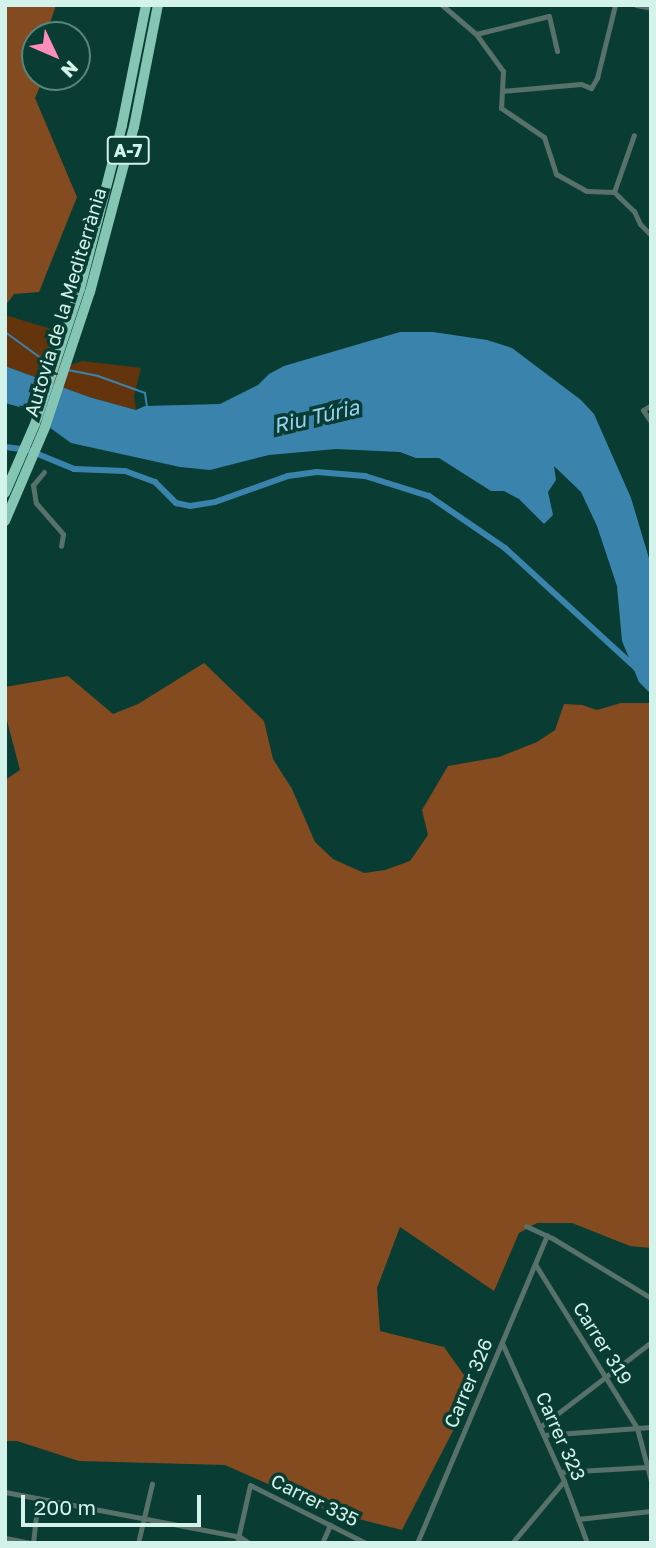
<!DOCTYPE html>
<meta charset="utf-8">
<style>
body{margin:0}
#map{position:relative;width:656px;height:1548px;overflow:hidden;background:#093d33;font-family:"Golos Text",sans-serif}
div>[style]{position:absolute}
.green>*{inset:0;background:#64350c}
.forest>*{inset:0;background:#834b1f}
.water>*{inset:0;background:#3a83ac}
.stream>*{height:2px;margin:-1px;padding:0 1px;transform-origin:1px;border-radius:1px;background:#3a83ac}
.canal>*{height:6px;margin:-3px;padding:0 3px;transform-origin:3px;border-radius:3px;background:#3a83ac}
.street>*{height:5px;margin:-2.5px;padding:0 2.5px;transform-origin:2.5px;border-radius:2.5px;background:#58716a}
.highway>*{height:10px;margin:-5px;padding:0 5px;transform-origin:5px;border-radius:5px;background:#85c5b4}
span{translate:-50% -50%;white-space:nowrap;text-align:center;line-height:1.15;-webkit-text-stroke:7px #093d33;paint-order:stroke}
.shield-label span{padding:2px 5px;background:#093d33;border:2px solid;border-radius:5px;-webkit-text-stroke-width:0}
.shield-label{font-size:18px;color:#d3f2e9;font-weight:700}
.street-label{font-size:19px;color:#d3f2e9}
.water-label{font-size:21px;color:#9ad2f5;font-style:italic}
.frame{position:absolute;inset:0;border:7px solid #d3f2e9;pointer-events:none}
.north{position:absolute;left:21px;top:21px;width:70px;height:70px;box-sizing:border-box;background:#093d33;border:2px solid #5a857c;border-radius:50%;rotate:134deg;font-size:19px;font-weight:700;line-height:28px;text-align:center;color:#d3f2e9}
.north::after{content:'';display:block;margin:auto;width:24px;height:32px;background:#ff8ebb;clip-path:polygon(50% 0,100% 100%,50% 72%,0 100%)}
.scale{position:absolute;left:21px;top:1495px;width:180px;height:32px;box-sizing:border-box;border:4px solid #d3f2e9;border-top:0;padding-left:9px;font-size:21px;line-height:24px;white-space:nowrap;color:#d3f2e9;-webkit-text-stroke:5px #093d33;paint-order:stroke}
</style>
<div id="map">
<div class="green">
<i style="clip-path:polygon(5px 315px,58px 331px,51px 355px,71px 365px,82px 361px,141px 368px,134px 396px,136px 410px,89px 397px,5px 366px)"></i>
</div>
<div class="forest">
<i style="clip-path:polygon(5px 5px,56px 5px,46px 35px,35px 35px,35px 77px,44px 77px,35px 98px,77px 197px,39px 292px,14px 294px,5px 306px)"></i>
<i style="clip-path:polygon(204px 663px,264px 721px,273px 759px,292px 789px,315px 842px,333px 859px,364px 873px,385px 870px,410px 861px,428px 835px,422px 810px,448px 766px,499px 757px,537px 742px,555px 730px,564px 704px,582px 705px,597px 710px,621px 703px,651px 703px,651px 1248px,630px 1246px,572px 1223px,537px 1223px,519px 1233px,494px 1291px,400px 1227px,377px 1288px,380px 1331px,444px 1347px,464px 1375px,458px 1421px,402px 1530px,331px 1512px,225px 1465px,79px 1461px,17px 1441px,5px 1441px,5px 780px,20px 770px,5px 713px,5px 687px,68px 676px,113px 714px,138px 704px)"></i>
</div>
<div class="water">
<i style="clip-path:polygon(400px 332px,433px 332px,487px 340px,512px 348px,581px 400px,594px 414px,631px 498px,651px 565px,651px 694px,639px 682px,622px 641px,617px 586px,597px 526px,581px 492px,554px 466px,556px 480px,548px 492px,553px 515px,544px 524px,519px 499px,504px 491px,491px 491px,439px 458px,416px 458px,400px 452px,336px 449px,269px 455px,210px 470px,180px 467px,71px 443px,23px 408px,5px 403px,5px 366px,89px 397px,136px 410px,145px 406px,220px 404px,258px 385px,269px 374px,284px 366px)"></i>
</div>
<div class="stream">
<i style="left:5px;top:332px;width:54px;rotate:36deg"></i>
<i style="left:68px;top:370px;width:31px;rotate:11deg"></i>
<i style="left:98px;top:376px;width:50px;rotate:19.9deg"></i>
<i style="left:145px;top:393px;width:15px;rotate:82deg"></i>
</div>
<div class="canal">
<i style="left:5px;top:447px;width:23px;rotate:7deg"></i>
<i style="left:28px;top:450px;width:50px;rotate:22.4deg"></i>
<i style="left:74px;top:469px;width:51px;rotate:2.2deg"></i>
<i style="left:125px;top:471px;width:32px;rotate:20deg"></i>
<i style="left:155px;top:482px;width:30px;rotate:45deg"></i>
<i style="left:176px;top:503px;width:14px;rotate:12deg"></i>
<i style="left:190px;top:506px;width:25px;rotate:-9deg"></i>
<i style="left:215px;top:502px;width:77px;rotate:-19.6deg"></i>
<i style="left:288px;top:476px;width:29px;rotate:-8deg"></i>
<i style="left:317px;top:472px;width:48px;rotate:4.8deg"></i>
<i style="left:365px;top:476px;width:67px;rotate:17.4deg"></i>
<i style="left:429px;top:496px;width:92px;rotate:34.4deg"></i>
<i style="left:505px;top:548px;width:198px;rotate:42.5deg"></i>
</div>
<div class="street">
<i style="left:442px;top:5px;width:45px;rotate:40.5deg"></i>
<i style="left:476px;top:34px;width:46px;rotate:53.9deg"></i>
<i style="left:503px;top:71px;width:37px;rotate:93deg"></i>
<i style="left:501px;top:108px;width:52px;rotate:34deg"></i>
<i style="left:544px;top:137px;width:39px;rotate:72deg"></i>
<i style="left:556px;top:174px;width:35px;rotate:29deg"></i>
<i style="left:587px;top:191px;width:27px;rotate:2deg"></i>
<i style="left:614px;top:192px;width:28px;rotate:44deg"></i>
<i style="left:634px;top:211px;width:14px;rotate:65deg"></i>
<i style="left:640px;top:224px;width:16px;rotate:45deg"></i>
<i style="left:636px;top:5px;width:15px;rotate:11deg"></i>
<i style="left:476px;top:34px;width:75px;rotate:-13.9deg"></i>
<i style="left:549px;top:16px;width:36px;rotate:77deg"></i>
<i style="left:502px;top:91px;width:79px;rotate:-5.1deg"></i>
<i style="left:581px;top:84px;width:11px;rotate:22deg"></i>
<i style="left:591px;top:88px;width:12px;rotate:-59deg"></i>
<i style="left:597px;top:78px;width:75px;rotate:-76.1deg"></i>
<i style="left:614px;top:192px;width:60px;rotate:-70.7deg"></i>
<i style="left:651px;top:405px;width:9px;rotate:148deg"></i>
<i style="left:643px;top:410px;width:14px;rotate:56deg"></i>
<i style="left:44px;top:472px;width:17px;rotate:130deg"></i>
<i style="left:33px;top:485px;width:18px;rotate:81deg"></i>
<i style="left:36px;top:503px;width:41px;rotate:48.9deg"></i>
<i style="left:63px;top:534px;width:12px;rotate:99deg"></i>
<i style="left:526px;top:1226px;width:29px;rotate:25deg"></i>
<i style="left:552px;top:1238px;width:116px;rotate:31.2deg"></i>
<i style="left:535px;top:1264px;width:193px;rotate:58.1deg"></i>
<i style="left:637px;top:1428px;width:55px;rotate:75.2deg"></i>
<i style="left:502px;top:1343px;width:151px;rotate:65.8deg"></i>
<i style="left:564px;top:1481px;width:66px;rotate:69.6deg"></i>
<i style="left:540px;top:1427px;width:140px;rotate:-37.4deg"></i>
<i style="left:544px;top:1435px;width:107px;rotate:-4.3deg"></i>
<i style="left:560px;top:1472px;width:87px;rotate:-3.3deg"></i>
<i style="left:5px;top:1492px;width:239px;rotate:10.8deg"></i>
<i style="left:240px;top:1537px;width:11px;rotate:34deg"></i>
<i style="left:578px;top:1519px;width:73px;rotate:-6.3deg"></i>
<i style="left:5px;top:1538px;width:26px;rotate:11deg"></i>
<i style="left:33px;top:1543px;width:45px;rotate:-83.7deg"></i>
<i style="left:138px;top:1543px;width:61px;rotate:-76.7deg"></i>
<i style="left:237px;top:1543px;width:59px;rotate:-77.4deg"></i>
<i style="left:250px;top:1485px;width:130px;rotate:26.6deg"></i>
<i style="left:322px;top:1543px;width:20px;rotate:-66deg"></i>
<i style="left:417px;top:1543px;width:334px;rotate:-67.1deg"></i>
<i style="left:512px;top:1543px;width:81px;rotate:-50deg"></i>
</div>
<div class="highway">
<i style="left:5px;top:493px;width:75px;rotate:-66.5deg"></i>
<i style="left:35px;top:424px;width:142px;rotate:-71.6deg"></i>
<i style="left:80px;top:289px;width:169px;rotate:-75.6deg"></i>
<i style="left:122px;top:125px;width:122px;rotate:-78.7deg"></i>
<i style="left:5px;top:521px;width:102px;rotate:-66.9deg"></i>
<i style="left:45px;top:427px;width:142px;rotate:-71.6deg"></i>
<i style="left:90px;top:292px;width:171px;rotate:-75.1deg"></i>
<i style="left:134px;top:127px;width:124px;rotate:-78.9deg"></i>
</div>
<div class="shield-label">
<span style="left:128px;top:150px">A-7</span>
</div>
<div class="street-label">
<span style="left:65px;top:302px;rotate:-73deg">Autovia de la Mediterrània</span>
<span style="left:603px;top:1343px;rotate:58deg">Carrer 319</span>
<span style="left:468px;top:1383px;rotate:-67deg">Carrer 326</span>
<span style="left:561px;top:1436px;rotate:66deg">Carrer 323</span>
<span style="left:315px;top:1500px;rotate:26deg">Carrer 335</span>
</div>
<div class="water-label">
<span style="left:316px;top:416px;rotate:-13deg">Riu Túria</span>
</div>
<div class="frame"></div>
<div class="north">N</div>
<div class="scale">200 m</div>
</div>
